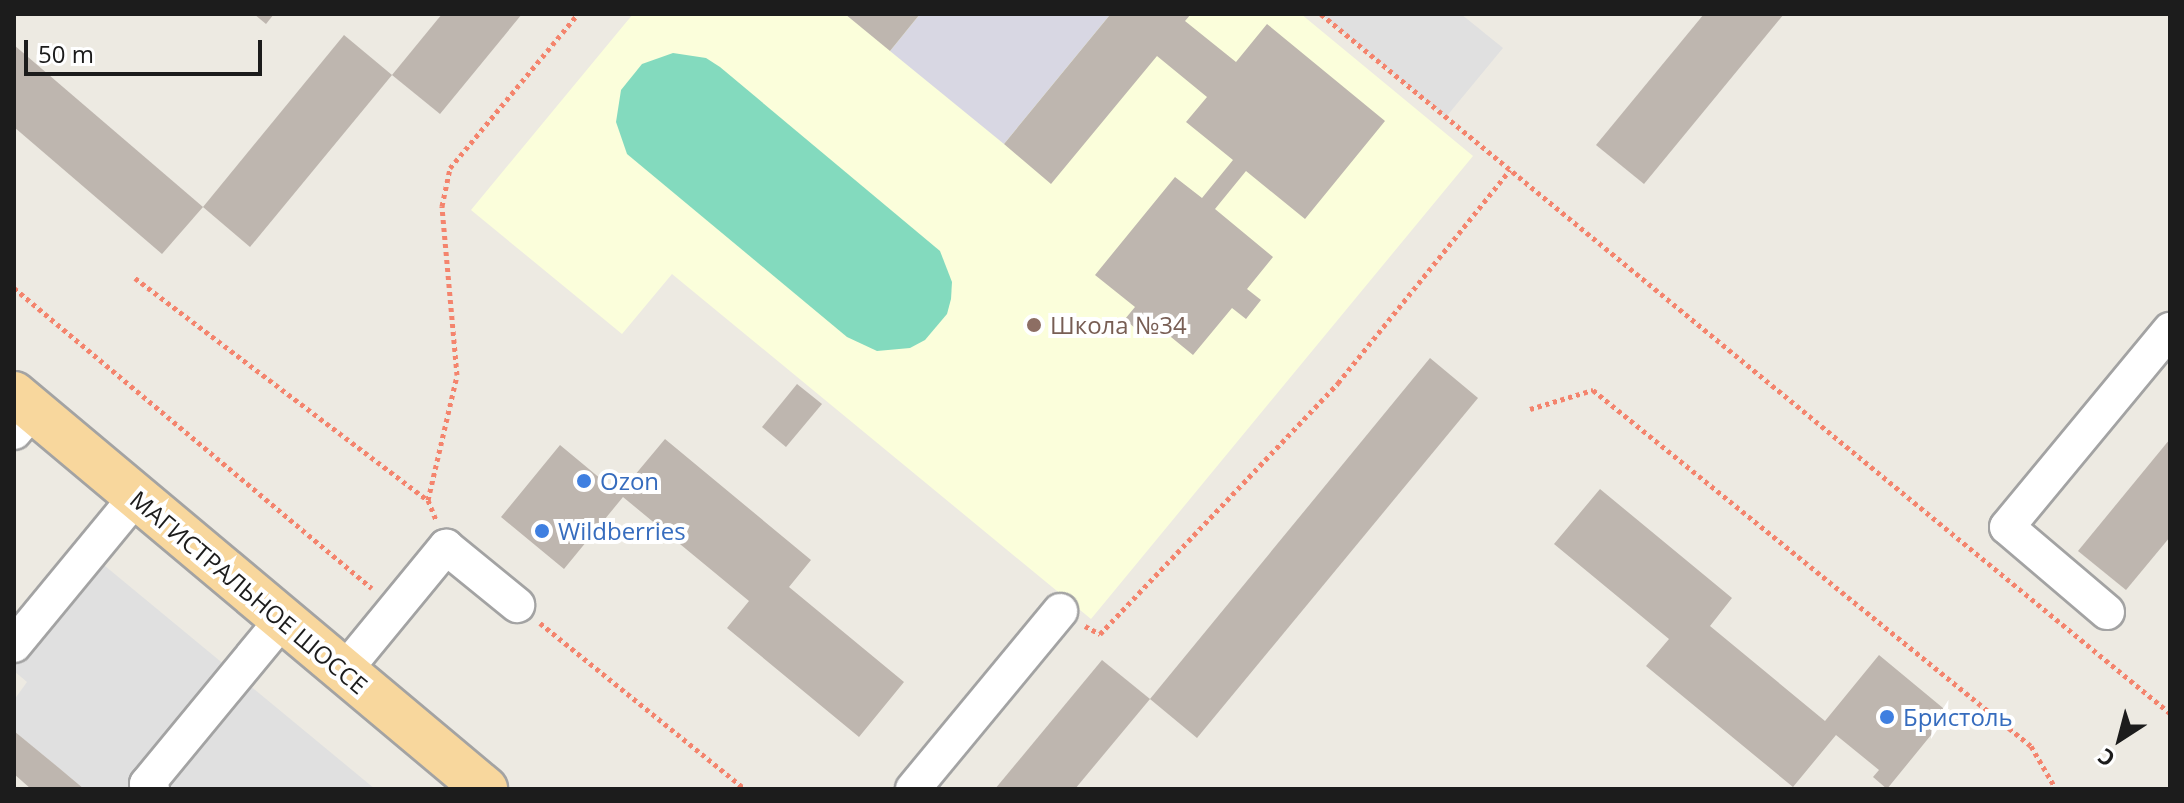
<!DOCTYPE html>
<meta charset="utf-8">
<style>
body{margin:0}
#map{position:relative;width:2184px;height:803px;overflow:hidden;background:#edeae2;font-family:"Open Sans",sans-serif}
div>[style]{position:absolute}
.education>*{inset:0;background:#fbfedb}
.pitch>*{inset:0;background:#83dabe}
.parking>*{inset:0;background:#e0e0e0}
.plaza>*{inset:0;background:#d8d7e3}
.building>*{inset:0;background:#beb6af}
.path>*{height:5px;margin-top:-2.5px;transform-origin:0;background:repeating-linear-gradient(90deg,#f4846d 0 4px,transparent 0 8px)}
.roads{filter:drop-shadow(2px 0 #a3a3a3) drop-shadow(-2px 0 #a3a3a3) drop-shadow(0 2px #a3a3a3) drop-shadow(0 -2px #a3a3a3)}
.minor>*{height:34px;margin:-17px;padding:0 17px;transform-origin:17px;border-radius:17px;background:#fff}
.major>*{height:44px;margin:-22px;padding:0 22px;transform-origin:22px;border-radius:22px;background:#f8d79d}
.dots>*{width:22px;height:22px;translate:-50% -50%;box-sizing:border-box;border:4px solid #fff;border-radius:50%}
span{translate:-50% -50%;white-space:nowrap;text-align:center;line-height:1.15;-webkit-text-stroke:8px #fff;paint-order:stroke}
.education-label{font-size:24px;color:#785e54}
.left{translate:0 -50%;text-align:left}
.shop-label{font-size:24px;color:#366cbe}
.street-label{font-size:24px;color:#1c1c1c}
.frame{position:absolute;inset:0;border:16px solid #1c1c1c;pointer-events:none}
.north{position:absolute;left:2080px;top:699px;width:80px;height:80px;-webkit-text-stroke:6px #fff;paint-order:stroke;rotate:216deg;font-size:22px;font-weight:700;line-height:32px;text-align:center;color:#1c1c1c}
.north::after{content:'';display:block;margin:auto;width:28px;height:36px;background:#1c1c1c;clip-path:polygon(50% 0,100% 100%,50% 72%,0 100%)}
.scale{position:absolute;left:24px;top:40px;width:238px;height:36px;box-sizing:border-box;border:4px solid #1c1c1c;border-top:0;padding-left:10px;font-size:24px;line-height:28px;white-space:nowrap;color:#1c1c1c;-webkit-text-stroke:6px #fff;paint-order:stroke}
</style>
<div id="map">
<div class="education">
<i style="clip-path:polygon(633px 14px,1301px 14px,1473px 156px,1091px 619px,672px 274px,622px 334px,471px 210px)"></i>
</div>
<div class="pitch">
<i style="clip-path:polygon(673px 53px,706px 58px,720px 67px,940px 251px,952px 282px,951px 299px,947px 314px,925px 340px,910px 348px,877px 351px,847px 337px,627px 154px,616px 122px,621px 90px,642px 64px)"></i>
</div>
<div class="parking">
<i style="clip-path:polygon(1321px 14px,1461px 14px,1503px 48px,1446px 117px)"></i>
<i style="clip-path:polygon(99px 561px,375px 789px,84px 789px,14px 731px,14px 700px,27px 682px,14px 671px,14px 662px)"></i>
</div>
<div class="plaza">
<i style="clip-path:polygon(920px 14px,1107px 14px,1109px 16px,1004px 144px,890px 51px)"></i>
</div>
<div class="building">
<i style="clip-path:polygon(254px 14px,274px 14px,266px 24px)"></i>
<i style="clip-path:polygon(442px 14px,522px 14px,440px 114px,392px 75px)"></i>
<i style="clip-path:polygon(845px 14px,920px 14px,890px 51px)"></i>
<i style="clip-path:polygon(1107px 14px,1191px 14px,1185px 21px,1236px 62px,1267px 24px,1385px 121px,1305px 219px,1246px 171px,1215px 209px,1273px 257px,1247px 289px,1261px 300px,1246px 319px,1232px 308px,1193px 355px,1149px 319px,1139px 332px,1125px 319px,1135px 307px,1095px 275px,1175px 177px,1202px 198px,1233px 160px,1186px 122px,1207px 97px,1157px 56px,1051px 184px,1004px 144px,1109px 16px)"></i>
<i style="clip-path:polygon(1704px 14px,1784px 14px,1644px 184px,1596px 145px)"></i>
<i style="clip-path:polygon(344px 35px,392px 75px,250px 247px,203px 207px)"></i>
<i style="clip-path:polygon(14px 45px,203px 207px,162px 254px,14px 127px)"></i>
<i style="clip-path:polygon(1430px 358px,1478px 398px,1197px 738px,1150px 699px)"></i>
<i style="clip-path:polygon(797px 384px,822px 404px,786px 447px,762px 427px)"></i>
<i style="clip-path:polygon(665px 439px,811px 560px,789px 587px,904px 682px,859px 737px,727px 628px,749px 601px,623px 497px,564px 569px,501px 517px,560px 445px,619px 494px)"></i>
<i style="clip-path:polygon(2170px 439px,2170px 537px,2126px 590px,2078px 551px)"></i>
<i style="clip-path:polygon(1600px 489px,1732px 598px,1710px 626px,1825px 721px,1879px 655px,1949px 713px,1887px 789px,1873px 777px,1879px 770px,1836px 735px,1793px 787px,1646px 666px,1669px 639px,1554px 544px)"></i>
<i style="clip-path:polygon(1102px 660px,1150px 699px,1075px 789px,995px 789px)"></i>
<i style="clip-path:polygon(14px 731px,59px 768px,84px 789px,31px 789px,14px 774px)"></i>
</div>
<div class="path">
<i style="left:1321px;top:14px;width:1100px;rotate:39.47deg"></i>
<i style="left:135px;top:278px;width:368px;rotate:37.2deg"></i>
<i style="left:428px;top:500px;width:22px;rotate:68deg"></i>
<i style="left:14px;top:288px;width:467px;rotate:40deg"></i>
<i style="left:1530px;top:409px;width:66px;rotate:-16.8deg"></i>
<i style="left:1593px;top:390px;width:564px;rotate:39.1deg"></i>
<i style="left:2031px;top:746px;width:50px;rotate:59.8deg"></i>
<i style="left:428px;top:500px;width:128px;rotate:-76.9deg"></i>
<i style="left:457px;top:375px;width:170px;rotate:-95.1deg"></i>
<i style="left:442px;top:206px;width:39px;rotate:-78deg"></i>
<i style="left:450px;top:168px;width:200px;rotate:-50.3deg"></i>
<i style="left:540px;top:623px;width:264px;rotate:39deg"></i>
<i style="left:1085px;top:626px;width:17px;rotate:28deg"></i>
<i style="left:1100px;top:634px;width:346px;rotate:-46.5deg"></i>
<i style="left:1338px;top:383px;width:274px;rotate:-51.1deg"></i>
</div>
<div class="roads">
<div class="minor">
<i style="left:14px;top:432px;width:29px;rotate:-49deg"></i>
<i style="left:2107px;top:612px;width:131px;rotate:-139.6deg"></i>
<i style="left:2007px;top:527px;width:256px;rotate:-50.4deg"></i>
<i style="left:14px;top:645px;width:192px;rotate:-50.5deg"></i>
<i style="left:344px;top:671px;width:161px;rotate:-50.6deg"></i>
<i style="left:446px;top:547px;width:92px;rotate:39.2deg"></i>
<i style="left:152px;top:789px;width:7px;rotate:-135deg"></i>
<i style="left:147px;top:784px;width:214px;rotate:-50.5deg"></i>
<i style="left:913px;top:789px;width:231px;rotate:-50.4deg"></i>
</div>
<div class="major">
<i style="left:14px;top:394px;width:615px;rotate:39.98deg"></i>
</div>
</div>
<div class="dots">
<i style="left:1034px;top:325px;background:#8d6e63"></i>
<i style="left:584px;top:481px;background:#3f7fe0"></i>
<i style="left:542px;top:531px;background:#3f7fe0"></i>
<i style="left:1887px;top:717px;background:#3f7fe0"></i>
</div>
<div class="education-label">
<span class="left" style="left:1050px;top:325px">Школа №34</span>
</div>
<div class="shop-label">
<span class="left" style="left:600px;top:481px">Ozon</span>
<span class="left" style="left:558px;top:531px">Wildberries</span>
<span class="left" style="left:1903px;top:717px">Бристоль</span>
</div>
<div class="street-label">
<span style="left:249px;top:592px;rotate:40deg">МАГИСТРАЛЬНОЕ ШОССЕ</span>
</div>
<div class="frame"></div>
<div class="north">С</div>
<div class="scale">50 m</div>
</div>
